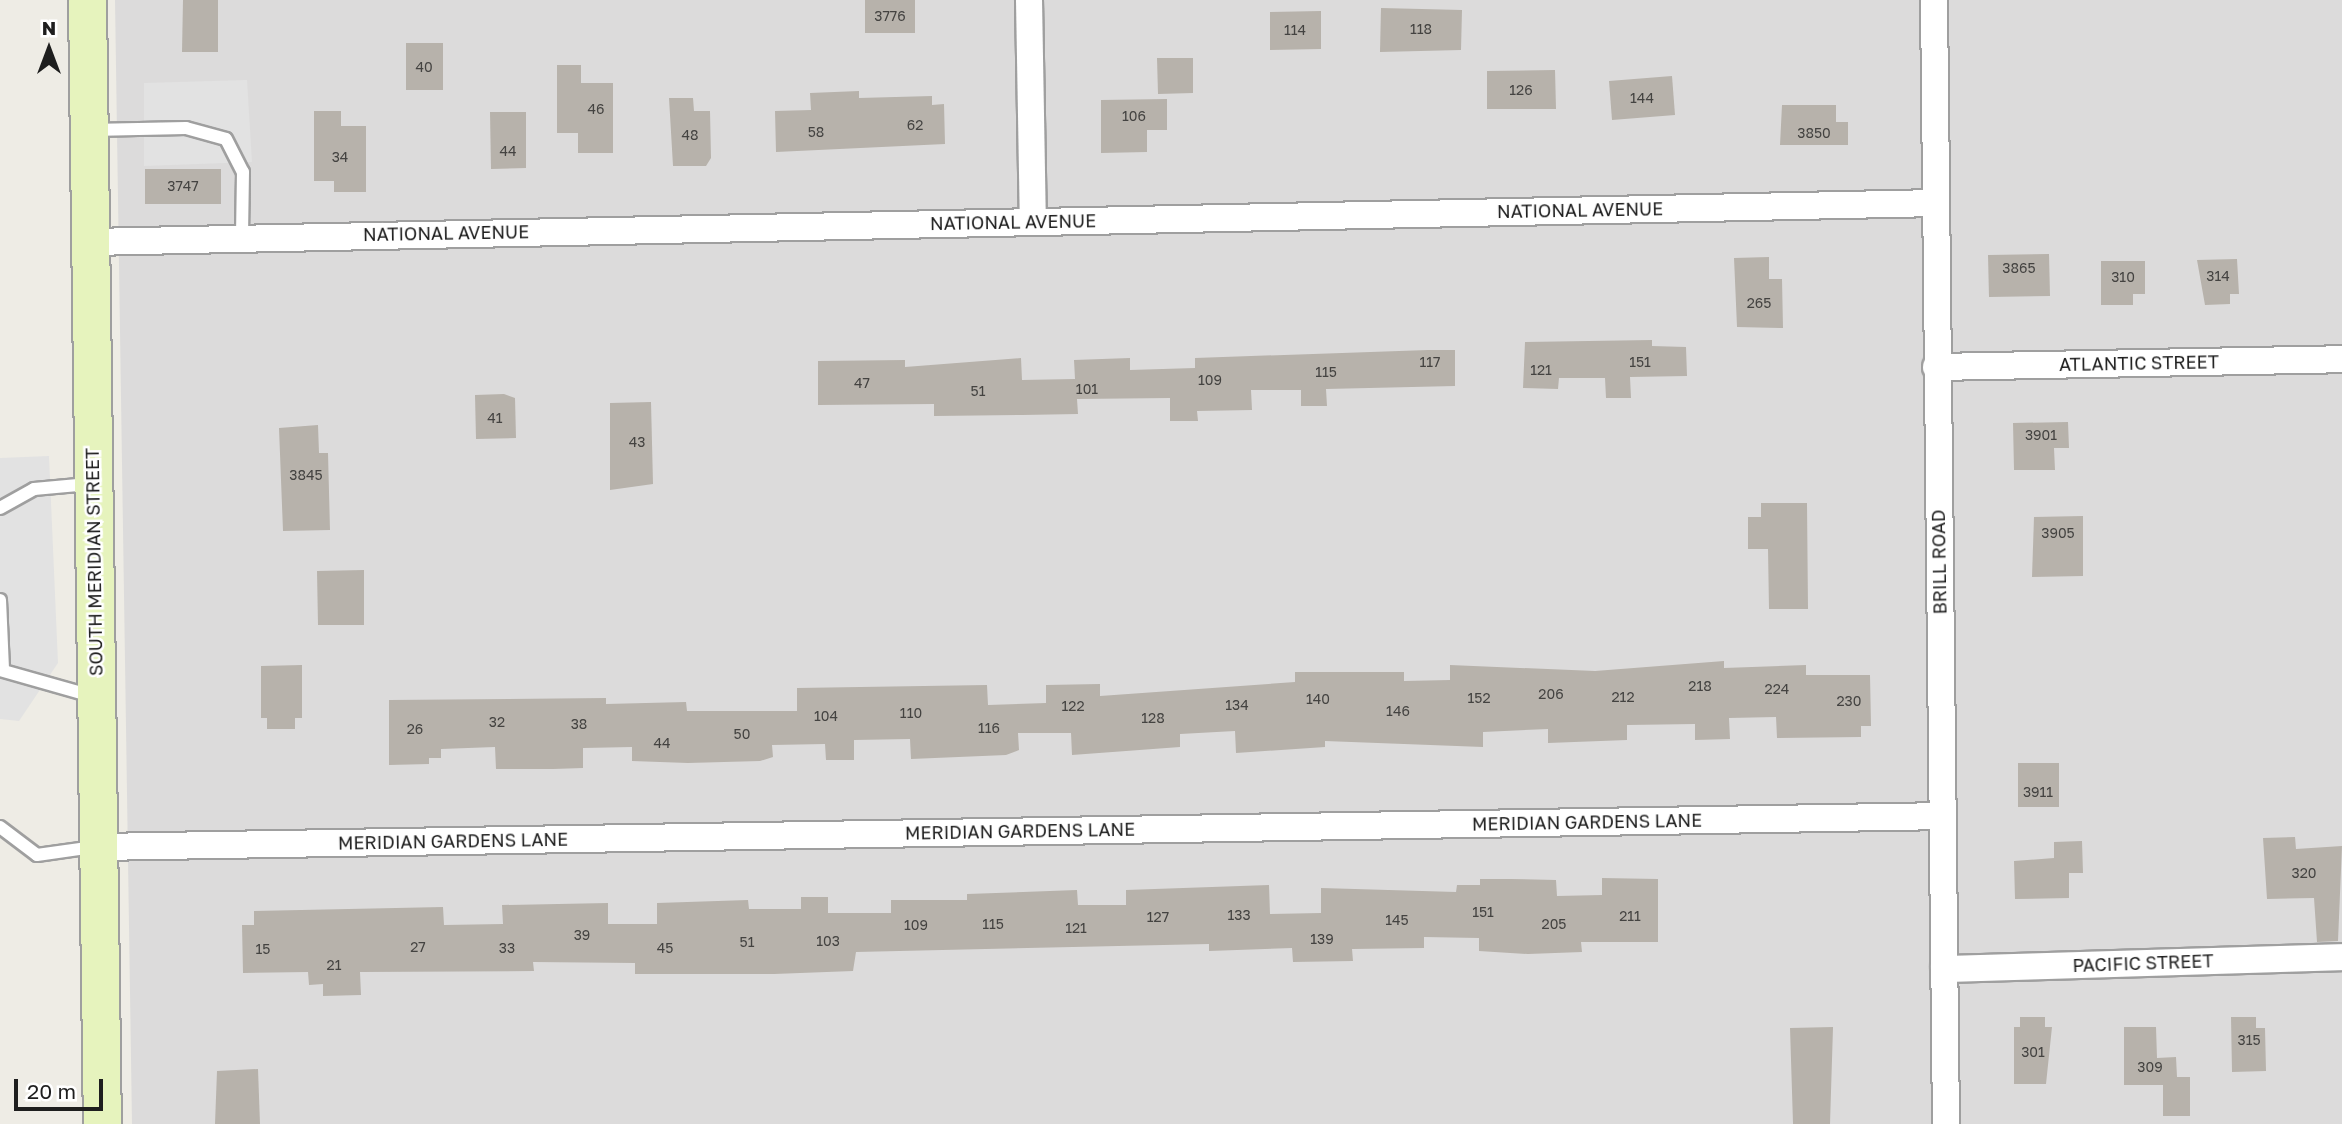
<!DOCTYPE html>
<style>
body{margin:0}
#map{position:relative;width:2342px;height:1124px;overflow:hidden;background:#eeece5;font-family:"Golos Text",sans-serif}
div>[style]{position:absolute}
.residential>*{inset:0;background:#dcdbdb}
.parking>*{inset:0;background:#e2e2e2}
.building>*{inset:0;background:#b7b2ab}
.roads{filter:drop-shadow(2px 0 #9f9f9f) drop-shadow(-2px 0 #9f9f9f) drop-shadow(0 2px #9f9f9f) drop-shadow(0 -2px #9f9f9f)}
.service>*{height:12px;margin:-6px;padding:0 6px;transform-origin:6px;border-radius:6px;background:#fff}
.minor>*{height:26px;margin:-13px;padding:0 13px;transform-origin:13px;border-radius:13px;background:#fff}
.secondary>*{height:37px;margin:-18.5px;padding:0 18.5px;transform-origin:18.5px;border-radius:18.5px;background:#e6f3bd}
span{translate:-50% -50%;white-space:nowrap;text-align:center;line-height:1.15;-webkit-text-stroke:5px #fff;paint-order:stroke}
.number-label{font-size:14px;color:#444341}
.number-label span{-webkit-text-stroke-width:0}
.street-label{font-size:18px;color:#1e1e1e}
.north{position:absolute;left:14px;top:14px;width:70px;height:70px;-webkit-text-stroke:5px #fff;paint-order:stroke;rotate:0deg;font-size:19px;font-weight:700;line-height:28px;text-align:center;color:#1e1e1e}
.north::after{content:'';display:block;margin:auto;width:24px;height:32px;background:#1e1e1e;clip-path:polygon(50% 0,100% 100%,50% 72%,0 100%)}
.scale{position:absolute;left:14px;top:1079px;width:89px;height:32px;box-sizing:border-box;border:4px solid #1e1e1e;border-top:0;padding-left:9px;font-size:21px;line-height:24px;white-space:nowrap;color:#1e1e1e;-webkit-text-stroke:5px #fff;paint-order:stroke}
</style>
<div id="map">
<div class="residential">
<i style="clip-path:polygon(115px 0,2342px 0,2342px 1124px,132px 1124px)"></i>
</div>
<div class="parking">
<i style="clip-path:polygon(247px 80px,252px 162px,144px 166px,144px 83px)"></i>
<i style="clip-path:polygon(49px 456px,58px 663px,19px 721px,0 719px,0 458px)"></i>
</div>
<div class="building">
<i style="clip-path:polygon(183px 0,218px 0,218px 52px,182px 52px)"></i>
<i style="clip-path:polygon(865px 0,915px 0,915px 33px,865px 33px)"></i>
<i style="clip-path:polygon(1381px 8px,1462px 10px,1461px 50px,1380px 52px)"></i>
<i style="clip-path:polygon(1321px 11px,1321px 49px,1270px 50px,1270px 12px)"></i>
<i style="clip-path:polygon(406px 43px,443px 43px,443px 90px,406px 90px)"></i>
<i style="clip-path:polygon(1157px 58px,1193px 58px,1193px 93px,1158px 94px)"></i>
<i style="clip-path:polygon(557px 65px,581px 65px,581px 83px,613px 83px,613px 153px,578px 153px,578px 133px,557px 133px)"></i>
<i style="clip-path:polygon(1555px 70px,1556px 109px,1487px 109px,1487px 71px)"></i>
<i style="clip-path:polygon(1672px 76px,1675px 115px,1612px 120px,1609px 81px)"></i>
<i style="clip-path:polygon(859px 91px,859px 98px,932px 96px,932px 105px,944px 104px,945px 144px,776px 152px,775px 111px,811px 110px,810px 93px)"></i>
<i style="clip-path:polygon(669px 98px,693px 98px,694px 111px,710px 111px,711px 158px,706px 166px,673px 166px)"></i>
<i style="clip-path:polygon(1167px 99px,1167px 130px,1147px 130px,1147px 152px,1101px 153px,1101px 100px)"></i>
<i style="clip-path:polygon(1782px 105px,1836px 105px,1836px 122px,1848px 122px,1848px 145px,1780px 145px)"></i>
<i style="clip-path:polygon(314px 111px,341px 111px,341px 126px,366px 126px,366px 192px,334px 192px,334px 181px,314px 181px)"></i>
<i style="clip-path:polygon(490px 112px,526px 112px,526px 168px,491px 169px)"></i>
<i style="clip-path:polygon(145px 169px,221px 169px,221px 204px,145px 204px)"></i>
<i style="clip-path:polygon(2049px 254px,2050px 296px,1989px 297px,1988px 255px)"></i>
<i style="clip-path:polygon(1769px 257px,1769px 279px,1782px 279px,1783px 328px,1737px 327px,1734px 258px)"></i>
<i style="clip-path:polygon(2237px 259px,2239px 294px,2230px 294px,2230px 304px,2205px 305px,2197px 260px)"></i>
<i style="clip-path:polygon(2101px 261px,2145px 261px,2145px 294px,2133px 294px,2133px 305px,2101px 305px)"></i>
<i style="clip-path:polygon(1652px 340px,1652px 346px,1686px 347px,1687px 376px,1630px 377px,1631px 398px,1606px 398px,1605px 378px,1559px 378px,1558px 389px,1523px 388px,1525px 342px)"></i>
<i style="clip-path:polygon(1428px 350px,1455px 350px,1455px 386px,1326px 389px,1327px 406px,1301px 406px,1301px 390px,1251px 390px,1252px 410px,1197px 411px,1198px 421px,1170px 421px,1170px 398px,1077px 399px,1078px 414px,1022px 415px,934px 416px,934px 404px,818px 405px,818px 361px,905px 360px,905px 367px,1021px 358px,1022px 380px,1075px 379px,1074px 360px,1130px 358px,1130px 370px,1195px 368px,1195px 358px)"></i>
<i style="clip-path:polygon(504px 394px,515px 398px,516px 438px,476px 439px,475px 395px)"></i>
<i style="clip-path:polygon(651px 402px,653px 484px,610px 490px,610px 403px)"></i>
<i style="clip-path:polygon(2068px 422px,2069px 448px,2054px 448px,2055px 470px,2014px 470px,2013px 423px)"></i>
<i style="clip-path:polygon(318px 425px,319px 453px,328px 453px,330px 530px,283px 531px,279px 428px)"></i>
<i style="clip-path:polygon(1761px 503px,1807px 503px,1808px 609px,1769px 609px,1768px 549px,1748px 549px,1748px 517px,1761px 517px)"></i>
<i style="clip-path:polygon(2083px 516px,2083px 576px,2032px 577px,2034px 517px)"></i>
<i style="clip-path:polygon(364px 570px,364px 625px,318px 625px,317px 571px)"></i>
<i style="clip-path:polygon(1724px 661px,1724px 668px,1806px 665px,1806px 675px,1870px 675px,1871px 726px,1861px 726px,1861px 737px,1777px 738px,1776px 717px,1729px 718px,1730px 739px,1695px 740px,1695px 724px,1627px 725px,1627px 740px,1548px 743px,1548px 729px,1483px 732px,1483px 747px,1325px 741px,1325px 747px,1236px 753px,1235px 731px,1180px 734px,1180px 747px,1072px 755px,1071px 733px,1018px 733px,1019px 750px,1006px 755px,911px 759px,910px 739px,854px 740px,854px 760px,826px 760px,825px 744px,772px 745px,773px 757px,760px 761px,688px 763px,632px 761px,632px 747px,583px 748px,583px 768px,553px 769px,496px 769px,495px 747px,441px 749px,441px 758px,429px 758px,429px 764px,389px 765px,389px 700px,606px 698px,606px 704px,686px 702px,687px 711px,797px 711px,797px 688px,987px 685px,988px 705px,1046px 703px,1046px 685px,1100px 684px,1100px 696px,1295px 682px,1295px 672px,1404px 672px,1404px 681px,1450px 680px,1450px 665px,1595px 671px)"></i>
<i style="clip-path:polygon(302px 665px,302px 718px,295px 718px,295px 729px,267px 729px,267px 718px,261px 718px,261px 666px)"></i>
<i style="clip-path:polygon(2018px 763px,2059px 763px,2059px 807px,2018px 807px)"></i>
<i style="clip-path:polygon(2295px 837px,2296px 849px,2342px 846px,2338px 941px,2317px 942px,2314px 898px,2267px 899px,2263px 838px)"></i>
<i style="clip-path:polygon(2082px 841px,2083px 873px,2069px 873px,2069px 898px,2015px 899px,2014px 861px,2054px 858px,2054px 842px)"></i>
<i style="clip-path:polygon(1602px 878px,1658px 879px,1658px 942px,1581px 942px,1582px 952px,1528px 954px,1479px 951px,1479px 938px,1424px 937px,1424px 948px,1352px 949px,1353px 961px,1293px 962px,1292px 948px,1209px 951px,1209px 944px,856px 952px,853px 971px,774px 974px,635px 974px,635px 963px,533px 962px,534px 971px,360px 972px,361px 995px,323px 996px,323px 984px,309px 985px,308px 972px,243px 973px,242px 925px,254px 925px,254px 911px,443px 907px,444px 925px,503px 924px,502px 905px,608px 903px,608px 924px,657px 924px,657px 903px,748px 900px,749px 909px,801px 909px,801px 897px,828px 897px,828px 913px,891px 913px,891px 900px,967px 900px,967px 894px,1077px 890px,1078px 905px,1126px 905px,1126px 890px,1269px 885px,1270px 914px,1321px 913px,1321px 888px,1456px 892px,1457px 885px,1480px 885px,1480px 879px,1510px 879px,1556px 880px,1557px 896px,1602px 895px)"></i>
<i style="clip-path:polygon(2020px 1017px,2045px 1017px,2045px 1027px,2052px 1027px,2046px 1084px,2014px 1084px,2014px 1027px,2020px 1027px)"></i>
<i style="clip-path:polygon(2231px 1017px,2256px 1017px,2256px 1028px,2265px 1028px,2266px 1071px,2232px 1072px)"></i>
<i style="clip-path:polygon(1833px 1027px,1830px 1124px,1793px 1124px,1790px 1028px)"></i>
<i style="clip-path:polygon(2124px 1027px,2156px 1027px,2157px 1058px,2176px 1057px,2177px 1077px,2190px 1077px,2190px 1116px,2163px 1116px,2163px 1085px,2124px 1085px)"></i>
<i style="clip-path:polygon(258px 1069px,260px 1124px,215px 1124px,217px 1071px)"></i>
</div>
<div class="roads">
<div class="service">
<i style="left:91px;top:130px;width:95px;rotate:-1.2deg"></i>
<i style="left:186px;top:128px;width:41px;rotate:15.4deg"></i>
<i style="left:226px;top:139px;width:37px;rotate:63deg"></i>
<i style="left:243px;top:172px;width:66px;rotate:90.9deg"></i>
<i style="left:0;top:508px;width:39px;rotate:-29deg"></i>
<i style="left:34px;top:489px;width:55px;rotate:-5.2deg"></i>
<i style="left:0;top:600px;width:70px;rotate:87.5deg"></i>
<i style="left:0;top:670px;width:96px;rotate:15.8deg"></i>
<i style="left:0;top:827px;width:46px;rotate:37.1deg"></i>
<i style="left:37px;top:855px;width:58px;rotate:-8deg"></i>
</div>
<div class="minor">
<i style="left:1029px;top:0;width:221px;rotate:89deg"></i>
<i style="left:1934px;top:0;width:1124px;rotate:89.39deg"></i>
<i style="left:91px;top:242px;width:1844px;rotate:-1.21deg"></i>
<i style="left:1936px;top:367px;width:406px;rotate:-1.1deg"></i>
<i style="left:98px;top:847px;width:1844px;rotate:-0.96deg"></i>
<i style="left:1944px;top:969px;width:398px;rotate:-1.7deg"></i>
</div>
<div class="secondary">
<i style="left:87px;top:0;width:1124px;rotate:89.24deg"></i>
</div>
</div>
<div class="number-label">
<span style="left:890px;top:16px">3776</span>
<span style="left:1421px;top:29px">118</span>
<span style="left:1295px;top:30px">114</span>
<span style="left:424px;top:67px">40</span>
<span style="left:1521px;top:90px">126</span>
<span style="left:1642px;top:98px">144</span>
<span style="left:596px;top:109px">46</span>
<span style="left:1134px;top:116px">106</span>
<span style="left:915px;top:125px">62</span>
<span style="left:816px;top:132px">58</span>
<span style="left:1814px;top:133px">3850</span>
<span style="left:690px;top:135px">48</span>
<span style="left:508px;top:151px">44</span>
<span style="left:340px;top:157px">34</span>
<span style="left:183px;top:186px">3747</span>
<span style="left:2019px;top:268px">3865</span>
<span style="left:2218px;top:276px">314</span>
<span style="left:2123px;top:277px">310</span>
<span style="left:1759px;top:303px">265</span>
<span style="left:1430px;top:362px">117</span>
<span style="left:1640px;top:362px">151</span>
<span style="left:1541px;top:370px">121</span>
<span style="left:1326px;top:372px">115</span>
<span style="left:1210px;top:380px">109</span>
<span style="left:862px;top:383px">47</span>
<span style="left:1087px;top:389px">101</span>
<span style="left:978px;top:391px">51</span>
<span style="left:495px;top:418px">41</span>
<span style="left:2041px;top:435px">3901</span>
<span style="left:637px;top:442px">43</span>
<span style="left:306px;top:475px">3845</span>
<span style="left:2058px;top:533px">3905</span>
<span style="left:1700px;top:686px">218</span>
<span style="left:1777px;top:689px">224</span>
<span style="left:1551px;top:694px">206</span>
<span style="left:1623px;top:697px">212</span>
<span style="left:1479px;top:698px">152</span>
<span style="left:1318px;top:699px">140</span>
<span style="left:1849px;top:701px">230</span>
<span style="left:1237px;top:705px">134</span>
<span style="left:1073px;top:706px">122</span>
<span style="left:1398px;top:711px">146</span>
<span style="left:911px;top:713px">110</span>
<span style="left:826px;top:716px">104</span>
<span style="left:1153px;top:718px">128</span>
<span style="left:497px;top:722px">32</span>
<span style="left:579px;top:724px">38</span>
<span style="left:989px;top:728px">116</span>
<span style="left:415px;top:729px">26</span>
<span style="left:742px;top:734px">50</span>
<span style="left:662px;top:743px">44</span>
<span style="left:2038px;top:792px">3911</span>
<span style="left:2304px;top:873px">320</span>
<span style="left:1483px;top:912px">151</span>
<span style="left:1239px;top:915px">133</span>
<span style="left:1630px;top:916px">211</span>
<span style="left:1158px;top:917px">127</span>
<span style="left:1397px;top:920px">145</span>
<span style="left:993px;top:924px">115</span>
<span style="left:1554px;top:924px">205</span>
<span style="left:916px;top:925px">109</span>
<span style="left:1076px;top:928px">121</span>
<span style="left:582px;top:935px">39</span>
<span style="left:1322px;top:939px">139</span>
<span style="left:828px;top:941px">103</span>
<span style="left:747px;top:942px">51</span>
<span style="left:418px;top:947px">27</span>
<span style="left:507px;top:948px">33</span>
<span style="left:665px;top:948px">45</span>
<span style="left:263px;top:949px">15</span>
<span style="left:334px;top:965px">21</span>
<span style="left:2249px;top:1040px">315</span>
<span style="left:2033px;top:1052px">301</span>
<span style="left:2150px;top:1067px">309</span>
</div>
<div class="street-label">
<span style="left:1580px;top:210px;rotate:-1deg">NATIONAL AVENUE</span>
<span style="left:1013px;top:222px;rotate:-1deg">NATIONAL AVENUE</span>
<span style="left:446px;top:233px;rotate:-1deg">NATIONAL AVENUE</span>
<span style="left:2139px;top:363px;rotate:-1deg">ATLANTIC STREET</span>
<span style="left:94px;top:562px;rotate:-91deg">SOUTH MERIDIAN STREET</span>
<span style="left:1939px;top:562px;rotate:-91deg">BRILL ROAD</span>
<span style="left:1587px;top:822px;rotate:-1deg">MERIDIAN GARDENS LANE</span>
<span style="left:1020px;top:831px;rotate:-1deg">MERIDIAN GARDENS LANE</span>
<span style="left:453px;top:841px;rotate:-1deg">MERIDIAN GARDENS LANE</span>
<span style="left:2143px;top:963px;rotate:-2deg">PACIFIC STREET</span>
</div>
<div class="north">N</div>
<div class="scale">20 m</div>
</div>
